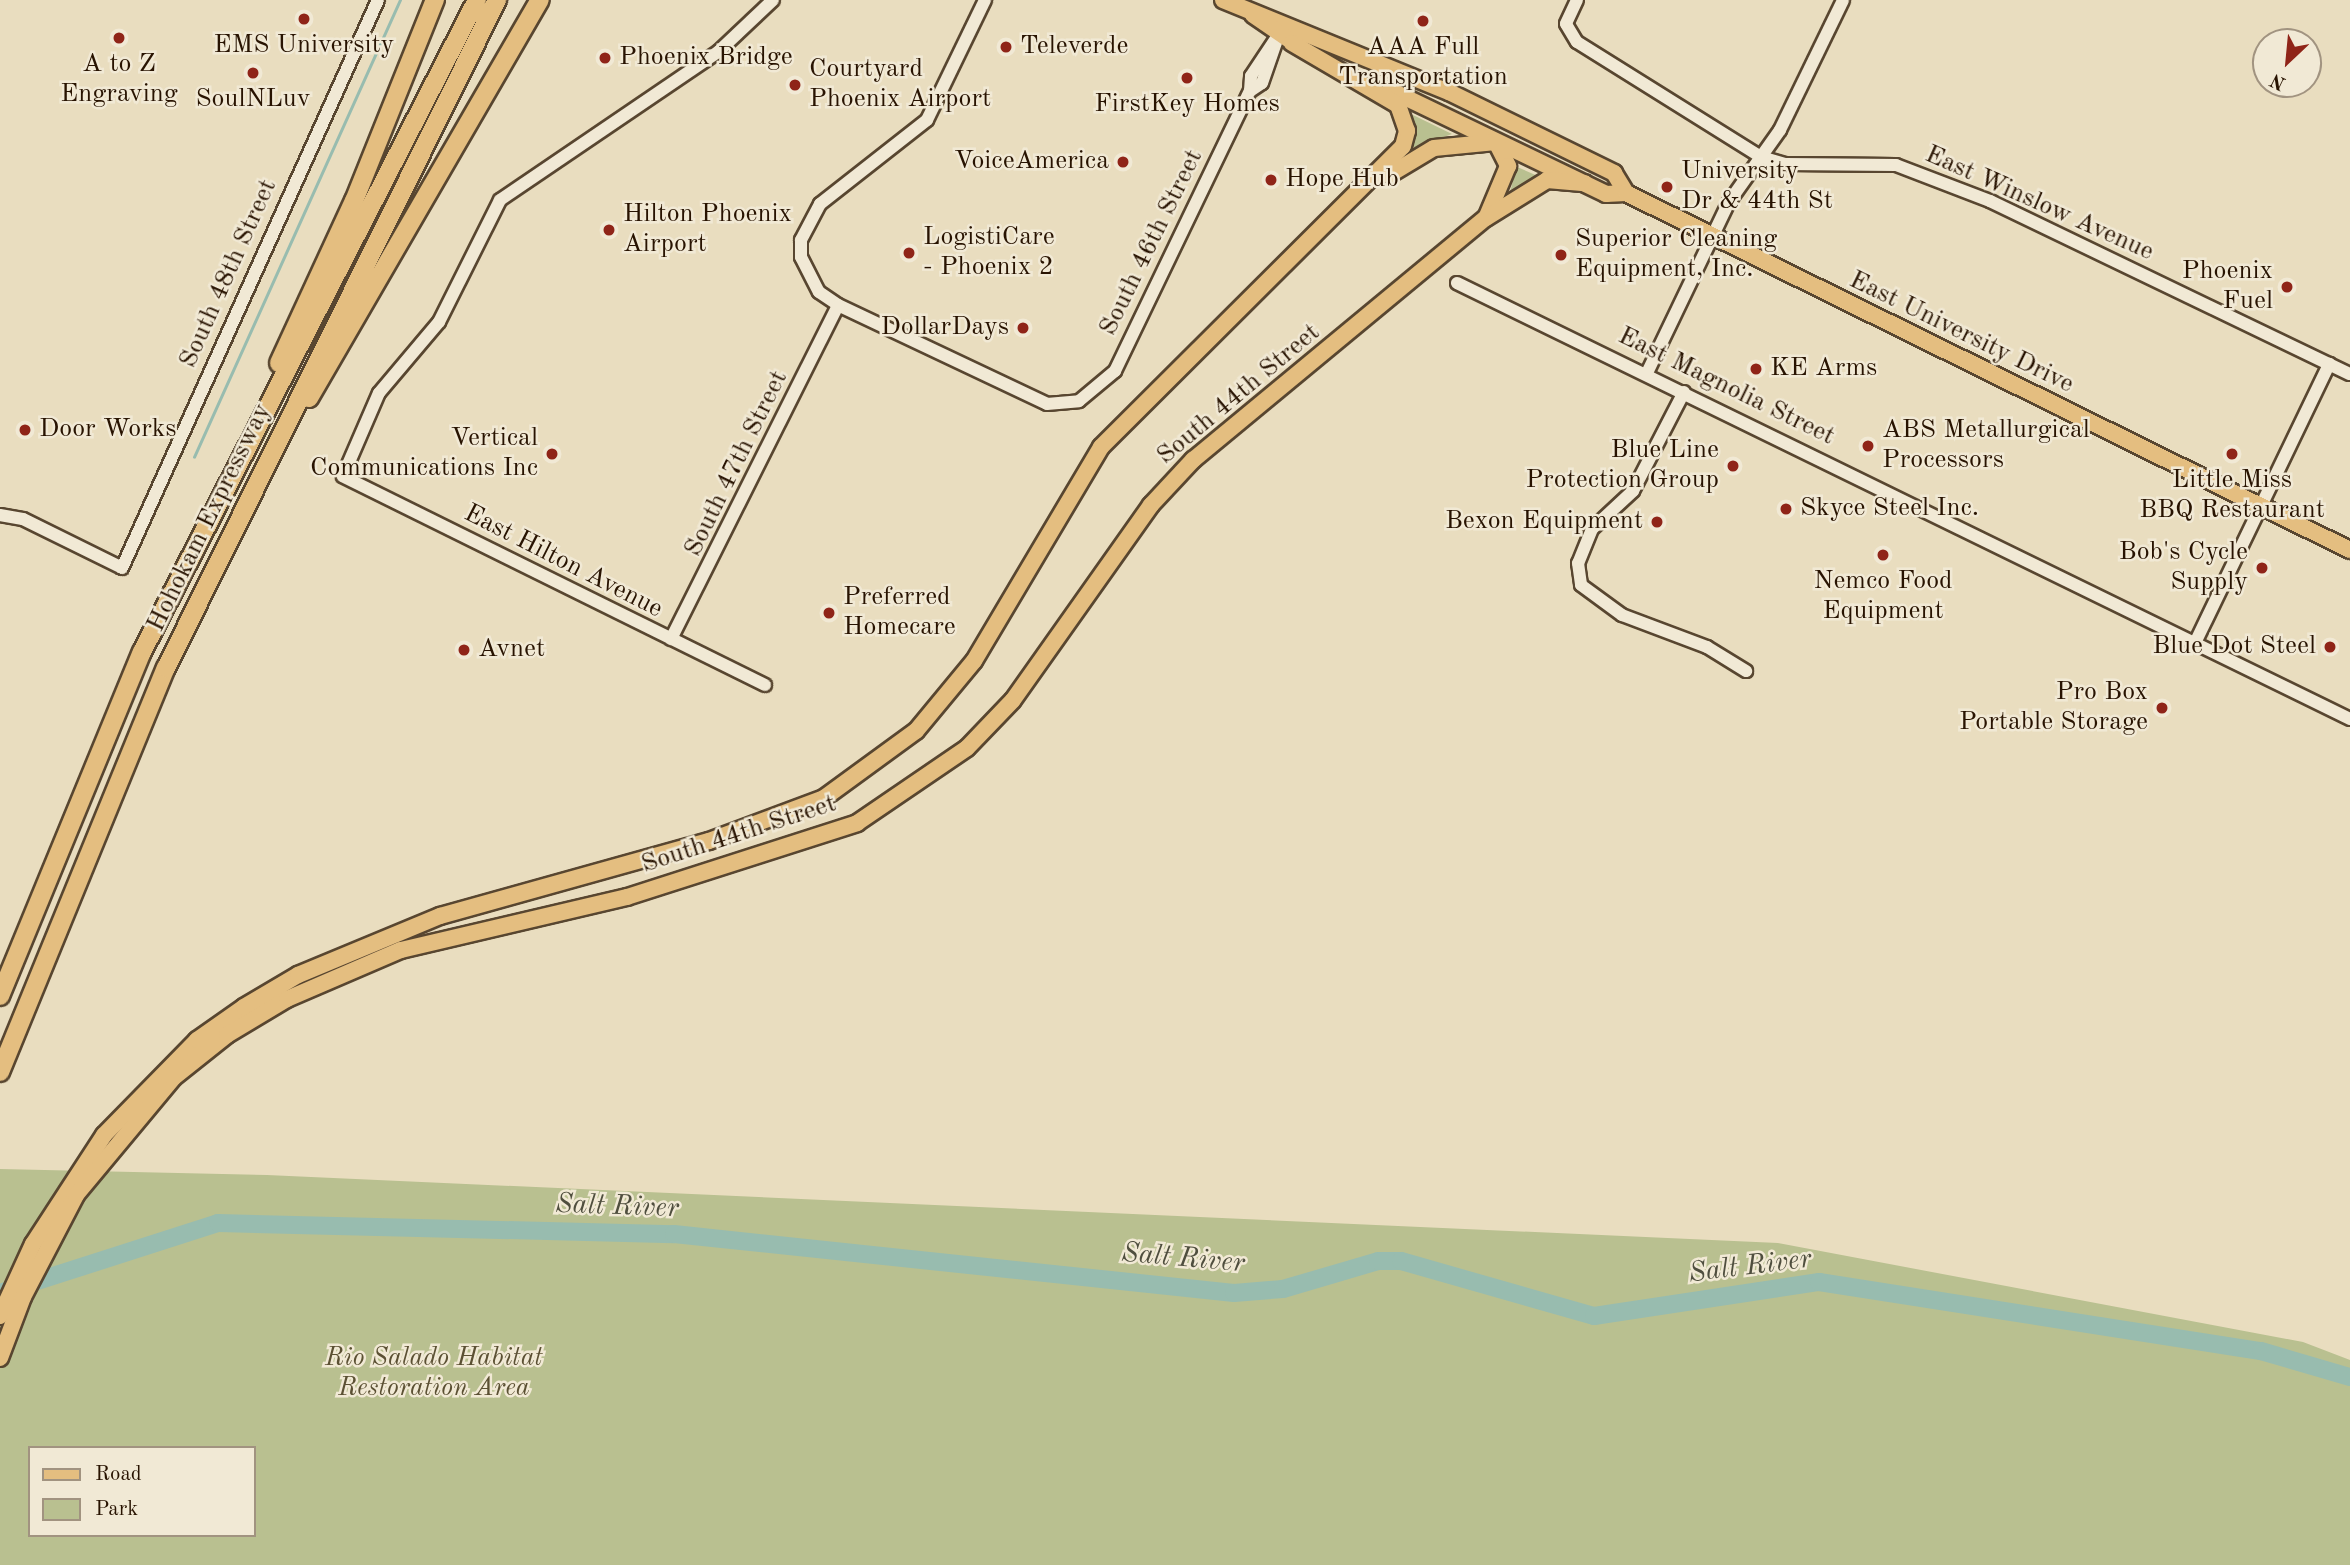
<!DOCTYPE html>
<style>
body{margin:0}
#map{position:relative;width:2350px;height:1565px;overflow:hidden;background:#e9ddbf;font-family:"Old Standard TT",serif}
div>[style]{position:absolute}
.green>*{inset:0;background:#b9c090}
.stream>*{height:2.5px;margin:-1.25px;padding:0 1.25px;transform-origin:1.25px;border-radius:1.25px;background:#98bcaf}
.river>*{height:18px;margin:-9px;padding:0 9px;transform-origin:9px;border-radius:9px;background:#98bcaf}
.roads{filter:drop-shadow(2px 0 #584630) drop-shadow(-2px 0 #584630) drop-shadow(0 2px #584630) drop-shadow(0 -2px #584630)}
.minor>*{height:12px;margin:-6px;padding:0 6px;transform-origin:6px;border-radius:6px;background:#f1e9d5}
.major>*{height:16px;margin:-8px;padding:0 8px;transform-origin:8px;border-radius:8px;background:#e4be80}
.highway>*{height:18px;margin:-9px;padding:0 9px;transform-origin:9px;border-radius:9px;background:#e4be80}
.dots>*{width:19px;height:19px;translate:-50% -50%;box-sizing:border-box;border:4px solid #f1e9d5;border-radius:50%}
span{translate:-50% -50%;white-space:nowrap;text-align:center;line-height:1.15;-webkit-text-stroke:5px #f1e9d5;paint-order:stroke}
.poi-label{font-size:26px;color:#281301}
.left{translate:0 -50%;text-align:left}
.right{translate:-100% -50%;text-align:right}
.street-label{font-size:26px;color:#281301}
.park-label{font-size:26px;color:#5b5033;font-style:italic}
.water-label{font-size:28px;color:#4f4e3e;font-style:italic}
.legend{position:absolute;left:28px;top:1446px;width:228px;height:91px;box-sizing:border-box;background:#f1e9d5;border:2px solid #a19380;margin:0;padding:9px 12px;list-style:none;font-size:21px;color:#281301}
.legend li{display:flex;align-items:center;gap:14px;height:35px}
.legend b{width:35px;border:2px solid #a19380}
.north{position:absolute;left:2252px;top:28px;width:70px;height:70px;box-sizing:border-box;background:#f1e9d5;border:2px solid #a19380;border-radius:50%;rotate:206deg;font-size:19px;font-weight:700;line-height:28px;text-align:center;color:#281301}
.north::after{content:'';display:block;margin:auto;width:24px;height:32px;background:#8f2418;clip-path:polygon(50% 0,100% 100%,50% 72%,0 100%)}
</style>
<div id="map">
<div class="green">
<i style="clip-path:polygon(1411px 115px,1413px 115px,1452px 134px,1410px 149px)"></i>
<i style="clip-path:polygon(1515px 166px,1540px 177px,1509px 195px,1512px 185px)"></i>
<i style="clip-path:polygon(evenodd,0 1169px,267px 1175px,1778px 1243px,2303px 1342px,2350px 1360px,2350px 1565px,0 1565px,0 1169px,30px 1448px,254px 1448px,254px 1535px,30px 1535px,30px 1448px)"></i>
</div>
<div class="stream">
<i style="left:194px;top:457px;width:501px;rotate:-65.74deg"></i>
</div>
<div class="river">
<i style="left:0;top:1293px;width:229px;rotate:-17.8deg"></i>
<i style="left:218px;top:1223px;width:456px;rotate:1.4deg"></i>
<i style="left:674px;top:1234px;width:563px;rotate:6.01deg"></i>
<i style="left:1234px;top:1293px;width:49px;rotate:-4.7deg"></i>
<i style="left:1283px;top:1289px;width:99px;rotate:-16.4deg"></i>
<i style="left:1378px;top:1261px;width:23px"></i>
<i style="left:1401px;top:1261px;width:201px;rotate:15.9deg"></i>
<i style="left:1594px;top:1316px;width:228px;rotate:-8.6deg"></i>
<i style="left:1819px;top:1282px;width:447px;rotate:8.9deg"></i>
<i style="left:2261px;top:1351px;width:93px;rotate:16.3deg"></i>
</div>
<div class="roads">
<div class="minor">
<i style="left:985px;top:0;width:133px;rotate:115.8deg"></i>
<i style="left:927px;top:120px;width:136px;rotate:141.9deg"></i>
<i style="left:820px;top:204px;width:41px;rotate:117.8deg"></i>
<i style="left:801px;top:240px;width:17px;rotate:90deg"></i>
<i style="left:801px;top:257px;width:39px;rotate:63deg"></i>
<i style="left:819px;top:292px;width:23px;rotate:34deg"></i>
<i style="left:838px;top:305px;width:231px;rotate:25.3deg"></i>
<i style="left:1047px;top:404px;width:32px;rotate:-5deg"></i>
<i style="left:1079px;top:401px;width:47px;rotate:-39.8deg"></i>
<i style="left:1115px;top:371px;width:311px;rotate:-64.3deg"></i>
<i style="left:1250px;top:91px;width:15px;rotate:-86deg"></i>
<i style="left:1251px;top:76px;width:50px;rotate:-56.3deg"></i>
<i style="left:1577px;top:0;width:26px;rotate:115deg"></i>
<i style="left:1566px;top:24px;width:21px;rotate:59deg"></i>
<i style="left:1577px;top:42px;width:217px;rotate:32deg"></i>
<i style="left:1761px;top:157px;width:26px;rotate:16deg"></i>
<i style="left:1786px;top:164px;width:110px;rotate:0.5deg"></i>
<i style="left:1896px;top:165px;width:101px;rotate:21deg"></i>
<i style="left:1990px;top:201px;width:399px;rotate:25.7deg"></i>
<i style="left:1250px;top:91px;width:14px;rotate:-34deg"></i>
<i style="left:1262px;top:83px;width:55px;rotate:-70.9deg"></i>
<i style="left:1457px;top:283px;width:994px;rotate:26.02deg"></i>
<i style="left:1647px;top:373px;width:190px;rotate:-64.4deg"></i>
<i style="left:1729px;top:202px;width:88px;rotate:-54.7deg"></i>
<i style="left:1780px;top:130px;width:144px;rotate:-64.1deg"></i>
<i style="left:1684px;top:392px;width:111px;rotate:117.3deg"></i>
<i style="left:1633px;top:491px;width:56px;rotate:137.2deg"></i>
<i style="left:1592px;top:529px;width:37px;rotate:112deg"></i>
<i style="left:1578px;top:563px;width:22px;rotate:82deg"></i>
<i style="left:1581px;top:585px;width:51px;rotate:36.2deg"></i>
<i style="left:1622px;top:615px;width:91px;rotate:20.6deg"></i>
<i style="left:1707px;top:647px;width:46px;rotate:31.6deg"></i>
<i style="left:0;top:515px;width:23px;rotate:10deg"></i>
<i style="left:23px;top:519px;width:110px;rotate:26.3deg"></i>
<i style="left:122px;top:568px;width:623px;rotate:-65.74deg"></i>
<i style="left:671px;top:639px;width:373px;rotate:-63.4deg"></i>
<i style="left:2195px;top:643px;width:310px;rotate:-64.3deg"></i>
<i style="left:765px;top:685px;width:471px;rotate:-153.7deg"></i>
<i style="left:343px;top:476px;width:90px;rotate:-66.6deg"></i>
<i style="left:379px;top:393px;width:93px;rotate:-49.8deg"></i>
<i style="left:439px;top:322px;width:136px;rotate:-63.4deg"></i>
<i style="left:500px;top:200px;width:265px;rotate:-34.2deg"></i>
<i style="left:719px;top:51px;width:74px;rotate:-43.4deg"></i>
</div>
<div class="major">
<i style="left:1223px;top:0;width:244px;rotate:22.2deg"></i>
<i style="left:1449px;top:92px;width:184px;rotate:26.1deg"></i>
<i style="left:1614px;top:173px;width:23px;rotate:59deg"></i>
<i style="left:1253px;top:15px;width:57px;rotate:34.2deg"></i>
<i style="left:1390px;top:90px;width:240px;rotate:25.7deg"></i>
<i style="left:1606px;top:194px;width:20px;rotate:-3deg"></i>
<i style="left:1626px;top:193px;width:807px;rotate:26.25deg"></i>
<i style="left:1389px;top:175px;width:52px;rotate:-31deg"></i>
<i style="left:1434px;top:148px;width:62px;rotate:-5.5deg"></i>
<i style="left:1496px;top:142px;width:27px;rotate:63deg"></i>
<i style="left:1508px;top:166px;width:54px;rotate:112.8deg"></i>
<i style="left:0;top:1316px;width:79px;rotate:-65.4deg"></i>
<i style="left:33px;top:1244px;width:130px;rotate:-56.9deg"></i>
<i style="left:104px;top:1135px;width:133px;rotate:-45.6deg"></i>
<i style="left:197px;top:1040px;width:57px;rotate:-35.1deg"></i>
<i style="left:244px;top:1007px;width:63px;rotate:-30.7deg"></i>
<i style="left:298px;top:975px;width:154px;rotate:-22.6deg"></i>
<i style="left:440px;top:916px;width:279px;rotate:-15.6deg"></i>
<i style="left:709px;top:841px;width:123px;rotate:-20.5deg"></i>
<i style="left:824px;top:798px;width:114px;rotate:-36.1deg"></i>
<i style="left:916px;top:731px;width:91px;rotate:-50.4deg"></i>
<i style="left:974px;top:661px;width:249px;rotate:-59.3deg"></i>
<i style="left:1101px;top:447px;width:426px;rotate:-44.9deg"></i>
<i style="left:1403px;top:146px;width:16px;rotate:-75deg"></i>
<i style="left:1407px;top:131px;width:28px;rotate:-109deg"></i>
<i style="left:1398px;top:105px;width:123px;rotate:-149.7deg"></i>
<i style="left:0;top:1358px;width:65px;rotate:-69.3deg"></i>
<i style="left:23px;top:1297px;width:115px;rotate:-62.5deg"></i>
<i style="left:76px;top:1195px;width:152px;rotate:-50.3deg"></i>
<i style="left:173px;top:1078px;width:69px;rotate:-38.5deg"></i>
<i style="left:227px;top:1035px;width:70px;rotate:-31deg"></i>
<i style="left:287px;top:999px;width:124px;rotate:-23.3deg"></i>
<i style="left:401px;top:950px;width:232px;rotate:-13.2deg"></i>
<i style="left:627px;top:897px;width:242px;rotate:-17.8deg"></i>
<i style="left:857px;top:823px;width:133px;rotate:-34.3deg"></i>
<i style="left:967px;top:748px;width:66px;rotate:-46.2deg"></i>
<i style="left:1013px;top:700px;width:239px;rotate:-54.7deg"></i>
<i style="left:1151px;top:505px;width:62px;rotate:-47deg"></i>
<i style="left:1193px;top:460px;width:380px;rotate:-39.6deg"></i>
<i style="left:1486px;top:218px;width:72px;rotate:-31.9deg"></i>
<i style="left:1547px;top:180px;width:38px;rotate:5deg"></i>
</div>
<div class="highway">
<i style="left:279px;top:363px;width:179px;rotate:-65.2deg"></i>
<i style="left:354px;top:201px;width:217px;rotate:-68.1deg"></i>
<i style="left:309px;top:398px;width:460px;rotate:-59.9deg"></i>
<i style="left:0;top:996px;width:372px;rotate:-67.6deg"></i>
<i style="left:142px;top:652px;width:733px;rotate:-62.81deg"></i>
<i style="left:0;top:1072px;width:437px;rotate:-67.7deg"></i>
<i style="left:166px;top:668px;width:746px;rotate:-63.64deg"></i>
</div>
</div>
<div class="dots">
<i style="left:304px;top:19px;background:#8f2418"></i>
<i style="left:1423px;top:21px;background:#8f2418"></i>
<i style="left:119px;top:38px;background:#8f2418"></i>
<i style="left:1006px;top:47px;background:#8f2418"></i>
<i style="left:605px;top:58px;background:#8f2418"></i>
<i style="left:253px;top:73px;background:#8f2418"></i>
<i style="left:1187px;top:78px;background:#8f2418"></i>
<i style="left:795px;top:85px;background:#8f2418"></i>
<i style="left:1123px;top:162px;background:#8f2418"></i>
<i style="left:1271px;top:180px;background:#8f2418"></i>
<i style="left:1667px;top:187px;background:#8f2418"></i>
<i style="left:609px;top:230px;background:#8f2418"></i>
<i style="left:909px;top:253px;background:#8f2418"></i>
<i style="left:1561px;top:255px;background:#8f2418"></i>
<i style="left:2287px;top:287px;background:#8f2418"></i>
<i style="left:1023px;top:328px;background:#8f2418"></i>
<i style="left:1756px;top:369px;background:#8f2418"></i>
<i style="left:25px;top:430px;background:#8f2418"></i>
<i style="left:1868px;top:446px;background:#8f2418"></i>
<i style="left:552px;top:454px;background:#8f2418"></i>
<i style="left:2232px;top:454px;background:#8f2418"></i>
<i style="left:1733px;top:466px;background:#8f2418"></i>
<i style="left:1786px;top:509px;background:#8f2418"></i>
<i style="left:1657px;top:522px;background:#8f2418"></i>
<i style="left:1883px;top:555px;background:#8f2418"></i>
<i style="left:2262px;top:568px;background:#8f2418"></i>
<i style="left:829px;top:613px;background:#8f2418"></i>
<i style="left:2330px;top:647px;background:#8f2418"></i>
<i style="left:464px;top:650px;background:#8f2418"></i>
<i style="left:2162px;top:708px;background:#8f2418"></i>
</div>
<div class="poi-label">
<span style="left:304px;top:46px">EMS University</span>
<span class="left" style="left:1020px;top:47px">Televerde</span>
<span style="left:1423px;top:63px">AAA Full<br>Transportation</span>
<span class="left" style="left:619px;top:58px">Phoenix Bridge</span>
<span style="left:119px;top:80px">A to Z<br>Engraving</span>
<span class="left" style="left:809px;top:85px">Courtyard<br>Phoenix Airport</span>
<span style="left:253px;top:100px">SoulNLuv</span>
<span style="left:1187px;top:105px">FirstKey Homes</span>
<span class="right" style="left:1109px;top:162px">VoiceAmerica</span>
<span class="left" style="left:1681px;top:187px">University<br>Dr &amp; 44th St</span>
<span class="left" style="left:1285px;top:180px">Hope Hub</span>
<span class="left" style="left:623px;top:230px">Hilton Phoenix<br>Airport</span>
<span class="left" style="left:923px;top:253px">LogistiCare<br>- Phoenix 2</span>
<span class="left" style="left:1575px;top:255px">Superior Cleaning<br>Equipment, Inc.</span>
<span class="right" style="left:2273px;top:287px">Phoenix<br>Fuel</span>
<span class="right" style="left:1009px;top:328px">DollarDays</span>
<span class="left" style="left:1770px;top:369px">KE Arms</span>
<span class="left" style="left:39px;top:430px">Door Works</span>
<span class="left" style="left:1882px;top:446px">ABS Metallurgical<br>Processors</span>
<span class="right" style="left:538px;top:454px">Vertical<br>Communications Inc</span>
<span class="right" style="left:1719px;top:466px">Blue Line<br>Protection Group</span>
<span style="left:2232px;top:496px">Little Miss<br>BBQ Restaurant</span>
<span class="left" style="left:1800px;top:509px">Skyce Steel Inc.</span>
<span class="right" style="left:1643px;top:522px">Bexon Equipment</span>
<span class="right" style="left:2248px;top:568px">Bob's Cycle<br>Supply</span>
<span style="left:1883px;top:597px">Nemco Food<br>Equipment</span>
<span class="left" style="left:843px;top:613px">Preferred<br>Homecare</span>
<span class="right" style="left:2316px;top:647px">Blue Dot Steel</span>
<span class="left" style="left:478px;top:650px">Avnet</span>
<span class="right" style="left:2148px;top:708px">Pro Box<br>Portable Storage</span>
</div>
<div class="street-label">
<span style="left:2039px;top:204px;rotate:24deg">East Winslow Avenue</span>
<span style="left:1152px;top:243px;rotate:-64deg">South 46th Street</span>
<span style="left:229px;top:274px;rotate:-66deg">South 48th Street</span>
<span style="left:1961px;top:333px;rotate:26deg">East University Drive</span>
<span style="left:1726px;top:387px;rotate:26deg">East Magnolia Street</span>
<span style="left:1239px;top:395px;rotate:-40deg">South 44th Street</span>
<span style="left:737px;top:464px;rotate:-64deg">South 47th Street</span>
<span style="left:210px;top:518px;rotate:-64deg">Hohokam Expressway</span>
<span style="left:563px;top:562px;rotate:27deg">East Hilton Avenue</span>
<span style="left:739px;top:835px;rotate:-18deg">South 44th Street</span>
</div>
<div class="park-label">
<span style="left:434px;top:1374px">Rio Salado Habitat<br>Restoration Area</span>
</div>
<div class="water-label">
<span style="left:617px;top:1207px;rotate:2deg">Salt River</span>
<span style="left:1183px;top:1259px;rotate:5deg">Salt River</span>
<span style="left:1750px;top:1267px;rotate:-7deg">Salt River</span>
</div>
<ul class="legend">
<li><b style="height:9px;background:#e4be80"></b>Road</li>
<li><b style="height:19px;background:#b9c090"></b>Park</li>
</ul>
<div class="north">N</div>
</div>
